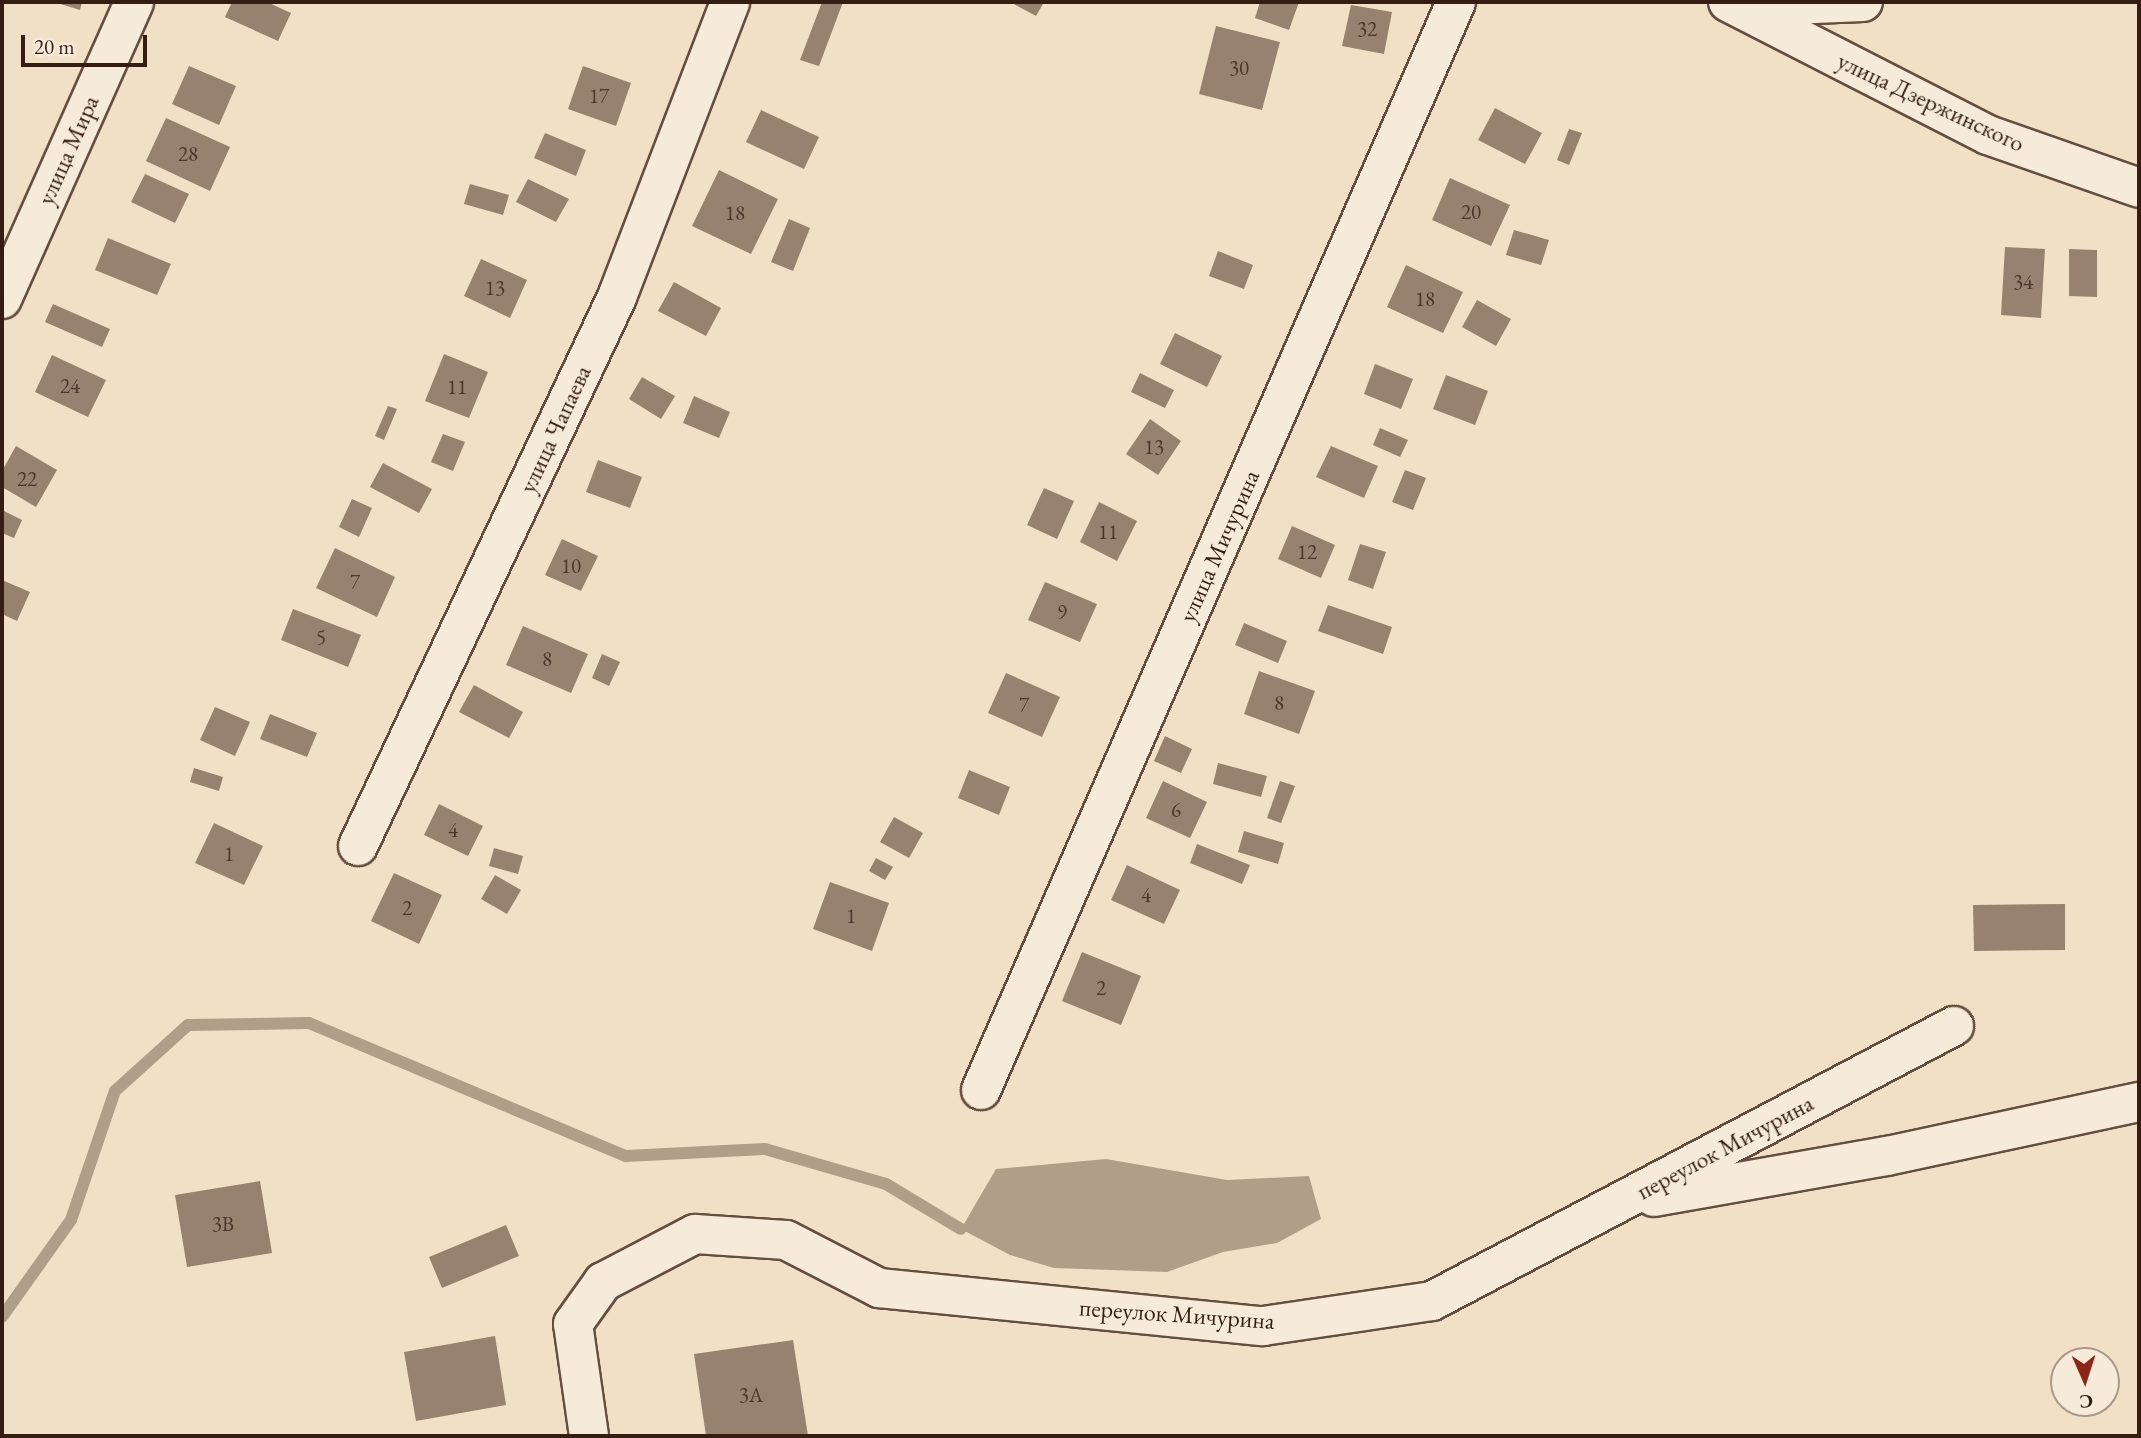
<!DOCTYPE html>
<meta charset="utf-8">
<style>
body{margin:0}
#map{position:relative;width:2141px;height:1438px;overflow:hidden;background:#f1e0c5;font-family:"EB Garamond",serif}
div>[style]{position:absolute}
.water>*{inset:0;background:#b19e89}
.stream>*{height:12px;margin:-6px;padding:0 6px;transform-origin:6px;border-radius:6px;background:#b19e89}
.building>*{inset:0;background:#978270}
.roads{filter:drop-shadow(2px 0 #644e40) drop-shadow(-2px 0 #644e40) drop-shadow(0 2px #644e40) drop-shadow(0 -2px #644e40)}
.minor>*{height:38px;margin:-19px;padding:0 19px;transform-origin:19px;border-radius:19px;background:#f6ebd9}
span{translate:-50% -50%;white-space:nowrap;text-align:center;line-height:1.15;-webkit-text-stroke:6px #f6ebd9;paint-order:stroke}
.number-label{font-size:21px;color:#4e362b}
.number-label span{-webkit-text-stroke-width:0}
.street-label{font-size:24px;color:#351d14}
.frame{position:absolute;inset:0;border:4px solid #351d14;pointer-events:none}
.north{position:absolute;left:2050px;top:1347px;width:70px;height:70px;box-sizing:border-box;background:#f6ebd9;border:2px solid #a9998a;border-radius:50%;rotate:177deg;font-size:19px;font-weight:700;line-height:28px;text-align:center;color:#351d14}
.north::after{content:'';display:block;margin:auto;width:24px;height:32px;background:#8f2418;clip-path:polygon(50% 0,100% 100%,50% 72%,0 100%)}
.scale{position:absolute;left:21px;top:35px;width:126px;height:32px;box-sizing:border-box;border:4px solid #351d14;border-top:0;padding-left:9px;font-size:21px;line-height:24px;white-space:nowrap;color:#351d14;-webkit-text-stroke:5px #f6ebd9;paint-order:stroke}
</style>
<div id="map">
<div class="water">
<i style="clip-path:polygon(1106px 1159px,1227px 1180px,1309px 1176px,1321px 1219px,1277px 1243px,1223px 1252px,1167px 1272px,1054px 1268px,1010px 1255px,961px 1229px,996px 1169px)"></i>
</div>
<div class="stream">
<i style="left:2px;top:1317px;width:119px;rotate:-54.6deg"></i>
<i style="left:71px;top:1220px;width:136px;rotate:-71.2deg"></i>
<i style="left:115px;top:1091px;width:98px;rotate:-42.1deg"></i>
<i style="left:188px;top:1025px;width:121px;rotate:-0.9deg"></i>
<i style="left:309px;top:1023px;width:344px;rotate:22.8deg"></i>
<i style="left:626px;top:1156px;width:139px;rotate:-2.9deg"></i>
<i style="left:765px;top:1149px;width:126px;rotate:16.1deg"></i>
<i style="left:886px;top:1184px;width:87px;rotate:31deg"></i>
</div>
<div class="building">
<i style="clip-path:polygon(54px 2px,82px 2px,80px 10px)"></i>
<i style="clip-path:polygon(232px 2px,267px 2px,291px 13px,278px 41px,225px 17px)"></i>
<i style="clip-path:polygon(822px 2px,843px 2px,819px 66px,800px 60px)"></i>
<i style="clip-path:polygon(1010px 2px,1044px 2px,1036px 16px)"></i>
<i style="clip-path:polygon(1260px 2px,1299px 2px,1289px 30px,1255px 18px)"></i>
<i style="clip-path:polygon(1351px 5px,1392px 12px,1384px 54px,1342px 46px)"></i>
<i style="clip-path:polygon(1216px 26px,1280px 42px,1262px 110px,1199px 94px)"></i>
<i style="clip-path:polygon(189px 66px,236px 86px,219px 125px,172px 104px)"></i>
<i style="clip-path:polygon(583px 66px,631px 83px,616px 126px,568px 109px)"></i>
<i style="clip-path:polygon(1495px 108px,1542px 133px,1525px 164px,1478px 140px)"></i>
<i style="clip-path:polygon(761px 110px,819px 137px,804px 169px,746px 142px)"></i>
<i style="clip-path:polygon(166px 118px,230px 147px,210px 191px,146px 161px)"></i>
<i style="clip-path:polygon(1569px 129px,1582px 133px,1569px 165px,1557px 160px)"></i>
<i style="clip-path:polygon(545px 133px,586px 150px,576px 176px,534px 158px)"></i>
<i style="clip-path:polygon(719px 170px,778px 199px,751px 254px,692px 226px)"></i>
<i style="clip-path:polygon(145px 174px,189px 194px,175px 223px,131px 202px)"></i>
<i style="clip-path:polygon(1450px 178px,1510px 205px,1491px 246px,1432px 220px)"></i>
<i style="clip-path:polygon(528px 179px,569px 199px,556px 222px,516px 202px)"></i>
<i style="clip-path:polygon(470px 184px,509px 195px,503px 215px,464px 204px)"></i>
<i style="clip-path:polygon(789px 219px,810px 228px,793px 271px,771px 262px)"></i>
<i style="clip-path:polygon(1514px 230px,1549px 240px,1541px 265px,1506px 255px)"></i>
<i style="clip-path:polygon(108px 238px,171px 264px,157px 295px,95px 270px)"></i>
<i style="clip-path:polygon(2005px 247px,2045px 249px,2041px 318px,2001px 315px)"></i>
<i style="clip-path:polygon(2069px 249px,2097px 250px,2097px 297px,2069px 296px)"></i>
<i style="clip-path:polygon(1218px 251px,1253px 265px,1244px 289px,1209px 276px)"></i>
<i style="clip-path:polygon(481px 259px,527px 280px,510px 318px,464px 296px)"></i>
<i style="clip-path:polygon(1406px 265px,1463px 292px,1443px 333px,1387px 307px)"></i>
<i style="clip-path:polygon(674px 282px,721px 308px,706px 336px,658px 311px)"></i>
<i style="clip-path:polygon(1477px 300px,1511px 319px,1496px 346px,1462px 327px)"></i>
<i style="clip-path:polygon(53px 304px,110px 329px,102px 347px,45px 322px)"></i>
<i style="clip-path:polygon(1175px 333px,1222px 356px,1207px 387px,1160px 364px)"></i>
<i style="clip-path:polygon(444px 354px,488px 372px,469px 418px,425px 401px)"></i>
<i style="clip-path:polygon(52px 355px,106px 380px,88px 417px,35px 392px)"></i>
<i style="clip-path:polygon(1375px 364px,1413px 379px,1401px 409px,1364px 394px)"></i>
<i style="clip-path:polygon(1140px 373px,1174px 390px,1165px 408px,1131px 392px)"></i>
<i style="clip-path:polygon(1446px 375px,1488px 391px,1475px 425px,1433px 409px)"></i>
<i style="clip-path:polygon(642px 377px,675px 396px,661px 419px,629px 399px)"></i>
<i style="clip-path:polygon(694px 396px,730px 412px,719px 438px,683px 423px)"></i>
<i style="clip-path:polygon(388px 406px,397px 409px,384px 440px,375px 436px)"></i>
<i style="clip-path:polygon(1150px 419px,1181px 441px,1158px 475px,1126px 454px)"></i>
<i style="clip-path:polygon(1380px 428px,1408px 440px,1400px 457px,1373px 445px)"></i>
<i style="clip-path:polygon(443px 434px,465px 442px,453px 471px,431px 462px)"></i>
<i style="clip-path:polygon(16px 446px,57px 470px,36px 507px,2px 487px,2px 471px)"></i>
<i style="clip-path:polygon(1331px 446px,1378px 466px,1364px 498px,1316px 477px)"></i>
<i style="clip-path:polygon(598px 460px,642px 477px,630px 508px,586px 492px)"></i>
<i style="clip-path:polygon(383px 463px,432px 489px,419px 513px,370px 487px)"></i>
<i style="clip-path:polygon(1405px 470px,1426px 478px,1413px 510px,1392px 502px)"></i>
<i style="clip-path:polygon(1044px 488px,1074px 501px,1057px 539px,1027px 525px)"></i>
<i style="clip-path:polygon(352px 499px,372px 508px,359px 537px,339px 527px)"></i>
<i style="clip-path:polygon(1099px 502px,1137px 521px,1117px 561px,1080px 542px)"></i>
<i style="clip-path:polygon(2px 510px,22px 520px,14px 538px,2px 533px)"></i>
<i style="clip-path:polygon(1292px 526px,1335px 545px,1321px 578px,1278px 559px)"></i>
<i style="clip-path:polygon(562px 539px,598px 556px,581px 591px,545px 575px)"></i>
<i style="clip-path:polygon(1360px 544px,1386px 552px,1373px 589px,1348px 580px)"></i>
<i style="clip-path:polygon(335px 548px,395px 577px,377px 617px,316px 588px)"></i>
<i style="clip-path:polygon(2px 580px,30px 592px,17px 621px,2px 614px)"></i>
<i style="clip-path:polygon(1045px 582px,1097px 604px,1080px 642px,1028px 620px)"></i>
<i style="clip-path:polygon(1328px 605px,1392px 627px,1383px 654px,1318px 631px)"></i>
<i style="clip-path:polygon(293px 609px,361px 635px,348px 667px,281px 640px)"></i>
<i style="clip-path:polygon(1244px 623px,1287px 641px,1278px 663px,1235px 645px)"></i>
<i style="clip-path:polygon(523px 626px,588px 654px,571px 693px,506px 665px)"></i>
<i style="clip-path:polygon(602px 654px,620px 662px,609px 686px,592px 678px)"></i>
<i style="clip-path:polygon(1259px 671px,1315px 691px,1299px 734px,1244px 714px)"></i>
<i style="clip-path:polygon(1006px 673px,1060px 697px,1042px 737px,988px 713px)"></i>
<i style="clip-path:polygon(474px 685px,523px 712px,509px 738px,459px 712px)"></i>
<i style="clip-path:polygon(215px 707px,250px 722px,235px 756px,200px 740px)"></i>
<i style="clip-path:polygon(270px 714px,317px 733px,307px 757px,260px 739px)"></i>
<i style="clip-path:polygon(1165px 736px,1192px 749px,1181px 773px,1154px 761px)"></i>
<i style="clip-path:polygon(1218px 763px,1267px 776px,1261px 797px,1213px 784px)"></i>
<i style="clip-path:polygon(194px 768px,223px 777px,219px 791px,190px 782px)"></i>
<i style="clip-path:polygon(969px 770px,1010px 787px,999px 815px,958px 798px)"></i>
<i style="clip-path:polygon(1163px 781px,1207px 802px,1190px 838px,1146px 818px)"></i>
<i style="clip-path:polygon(1280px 781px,1295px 786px,1281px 823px,1267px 818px)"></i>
<i style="clip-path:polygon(439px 804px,483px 826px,468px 856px,424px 835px)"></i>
<i style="clip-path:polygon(894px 817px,923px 833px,909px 858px,880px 842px)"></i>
<i style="clip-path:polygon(214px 823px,263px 846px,244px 885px,195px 863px)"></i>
<i style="clip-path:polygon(1244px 831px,1284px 843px,1278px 864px,1238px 852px)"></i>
<i style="clip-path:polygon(1197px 844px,1250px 865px,1242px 884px,1190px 863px)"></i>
<i style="clip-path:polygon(494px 848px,523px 856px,518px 874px,489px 866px)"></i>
<i style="clip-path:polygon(876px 858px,893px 867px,885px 880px,869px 871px)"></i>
<i style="clip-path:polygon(1127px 865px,1180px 890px,1164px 924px,1111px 900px)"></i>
<i style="clip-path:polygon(394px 873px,442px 895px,419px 944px,371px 921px)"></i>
<i style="clip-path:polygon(495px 875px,521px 890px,507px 914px,481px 899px)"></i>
<i style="clip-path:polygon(830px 882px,889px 903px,872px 951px,813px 929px)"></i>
<i style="clip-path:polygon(2065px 904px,2065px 950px,1974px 951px,1973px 905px)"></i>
<i style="clip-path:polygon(1082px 952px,1141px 976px,1121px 1025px,1062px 1001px)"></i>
<i style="clip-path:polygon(260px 1181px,272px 1253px,187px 1267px,175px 1195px)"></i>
<i style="clip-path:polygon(506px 1225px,519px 1256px,442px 1288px,429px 1257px)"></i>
<i style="clip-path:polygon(495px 1336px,506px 1405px,416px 1421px,404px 1352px)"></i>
<i style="clip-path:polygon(793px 1340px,808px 1436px,706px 1436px,694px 1354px)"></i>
</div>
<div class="roads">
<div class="minor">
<i style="left:1728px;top:2px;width:292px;rotate:27.1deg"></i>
<i style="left:1988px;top:135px;width:160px;rotate:19.3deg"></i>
<i style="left:1743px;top:7px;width:120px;rotate:-2.4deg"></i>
<i style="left:2px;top:299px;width:325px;rotate:-66deg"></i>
<i style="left:358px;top:846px;width:607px;rotate:-64.74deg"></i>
<i style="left:617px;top:297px;width:316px;rotate:-69deg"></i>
<i style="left:981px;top:1090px;width:1187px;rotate:-66.41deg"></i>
<i style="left:1654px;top:1197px;width:237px;rotate:-10deg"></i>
<i style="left:1887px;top:1156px;width:258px;rotate:-12.1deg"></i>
<i style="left:589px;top:1436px;width:113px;rotate:-98.1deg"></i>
<i style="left:573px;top:1324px;width:52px;rotate:-54.5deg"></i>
<i style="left:603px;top:1282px;width:104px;rotate:-27.6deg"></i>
<i style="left:695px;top:1234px;width:91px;rotate:3.8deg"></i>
<i style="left:786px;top:1240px;width:105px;rotate:27.3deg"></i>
<i style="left:879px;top:1288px;width:386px;rotate:5.7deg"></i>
<i style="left:1263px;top:1326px;width:171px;rotate:-8.4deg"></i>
<i style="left:1432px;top:1301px;width:590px;rotate:-27.78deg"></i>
</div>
</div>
<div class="number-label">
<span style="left:1367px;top:29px">32</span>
<span style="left:1239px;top:68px">30</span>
<span style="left:599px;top:96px">17</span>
<span style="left:188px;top:154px">28</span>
<span style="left:1471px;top:212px">20</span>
<span style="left:735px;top:213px">18</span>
<span style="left:2023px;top:282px">34</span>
<span style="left:495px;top:288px">13</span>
<span style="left:1425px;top:299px">18</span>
<span style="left:70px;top:386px">24</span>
<span style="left:457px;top:387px">11</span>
<span style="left:1154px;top:447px">13</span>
<span style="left:27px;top:479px">22</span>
<span style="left:1108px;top:532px">11</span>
<span style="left:1307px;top:552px">12</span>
<span style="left:571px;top:566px">10</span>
<span style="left:355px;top:582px">7</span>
<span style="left:1062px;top:612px">9</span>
<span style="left:321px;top:637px">5</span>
<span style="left:547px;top:659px">8</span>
<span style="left:1279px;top:703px">8</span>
<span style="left:1024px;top:705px">7</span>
<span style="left:1176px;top:810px">6</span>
<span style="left:453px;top:830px">4</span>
<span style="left:229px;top:854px">1</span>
<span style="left:1146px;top:895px">4</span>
<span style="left:407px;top:908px">2</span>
<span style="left:851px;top:916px">1</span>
<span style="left:1101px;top:988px">2</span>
<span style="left:223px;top:1224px">3В</span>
<span style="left:751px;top:1395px">3А</span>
</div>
<div class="street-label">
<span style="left:1931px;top:102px;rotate:25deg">улица Дзержинского</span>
<span style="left:68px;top:150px;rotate:-66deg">улица Мира</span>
<span style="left:555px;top:429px;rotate:-65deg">улица Чапаева</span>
<span style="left:1219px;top:546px;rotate:-66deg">улица Мичурина</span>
<span style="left:1725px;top:1147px;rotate:-28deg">переулок Мичурина</span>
<span style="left:1177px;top:1314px;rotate:4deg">переулок Мичурина</span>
</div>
<div class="frame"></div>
<div class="north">С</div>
<div class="scale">20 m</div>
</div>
